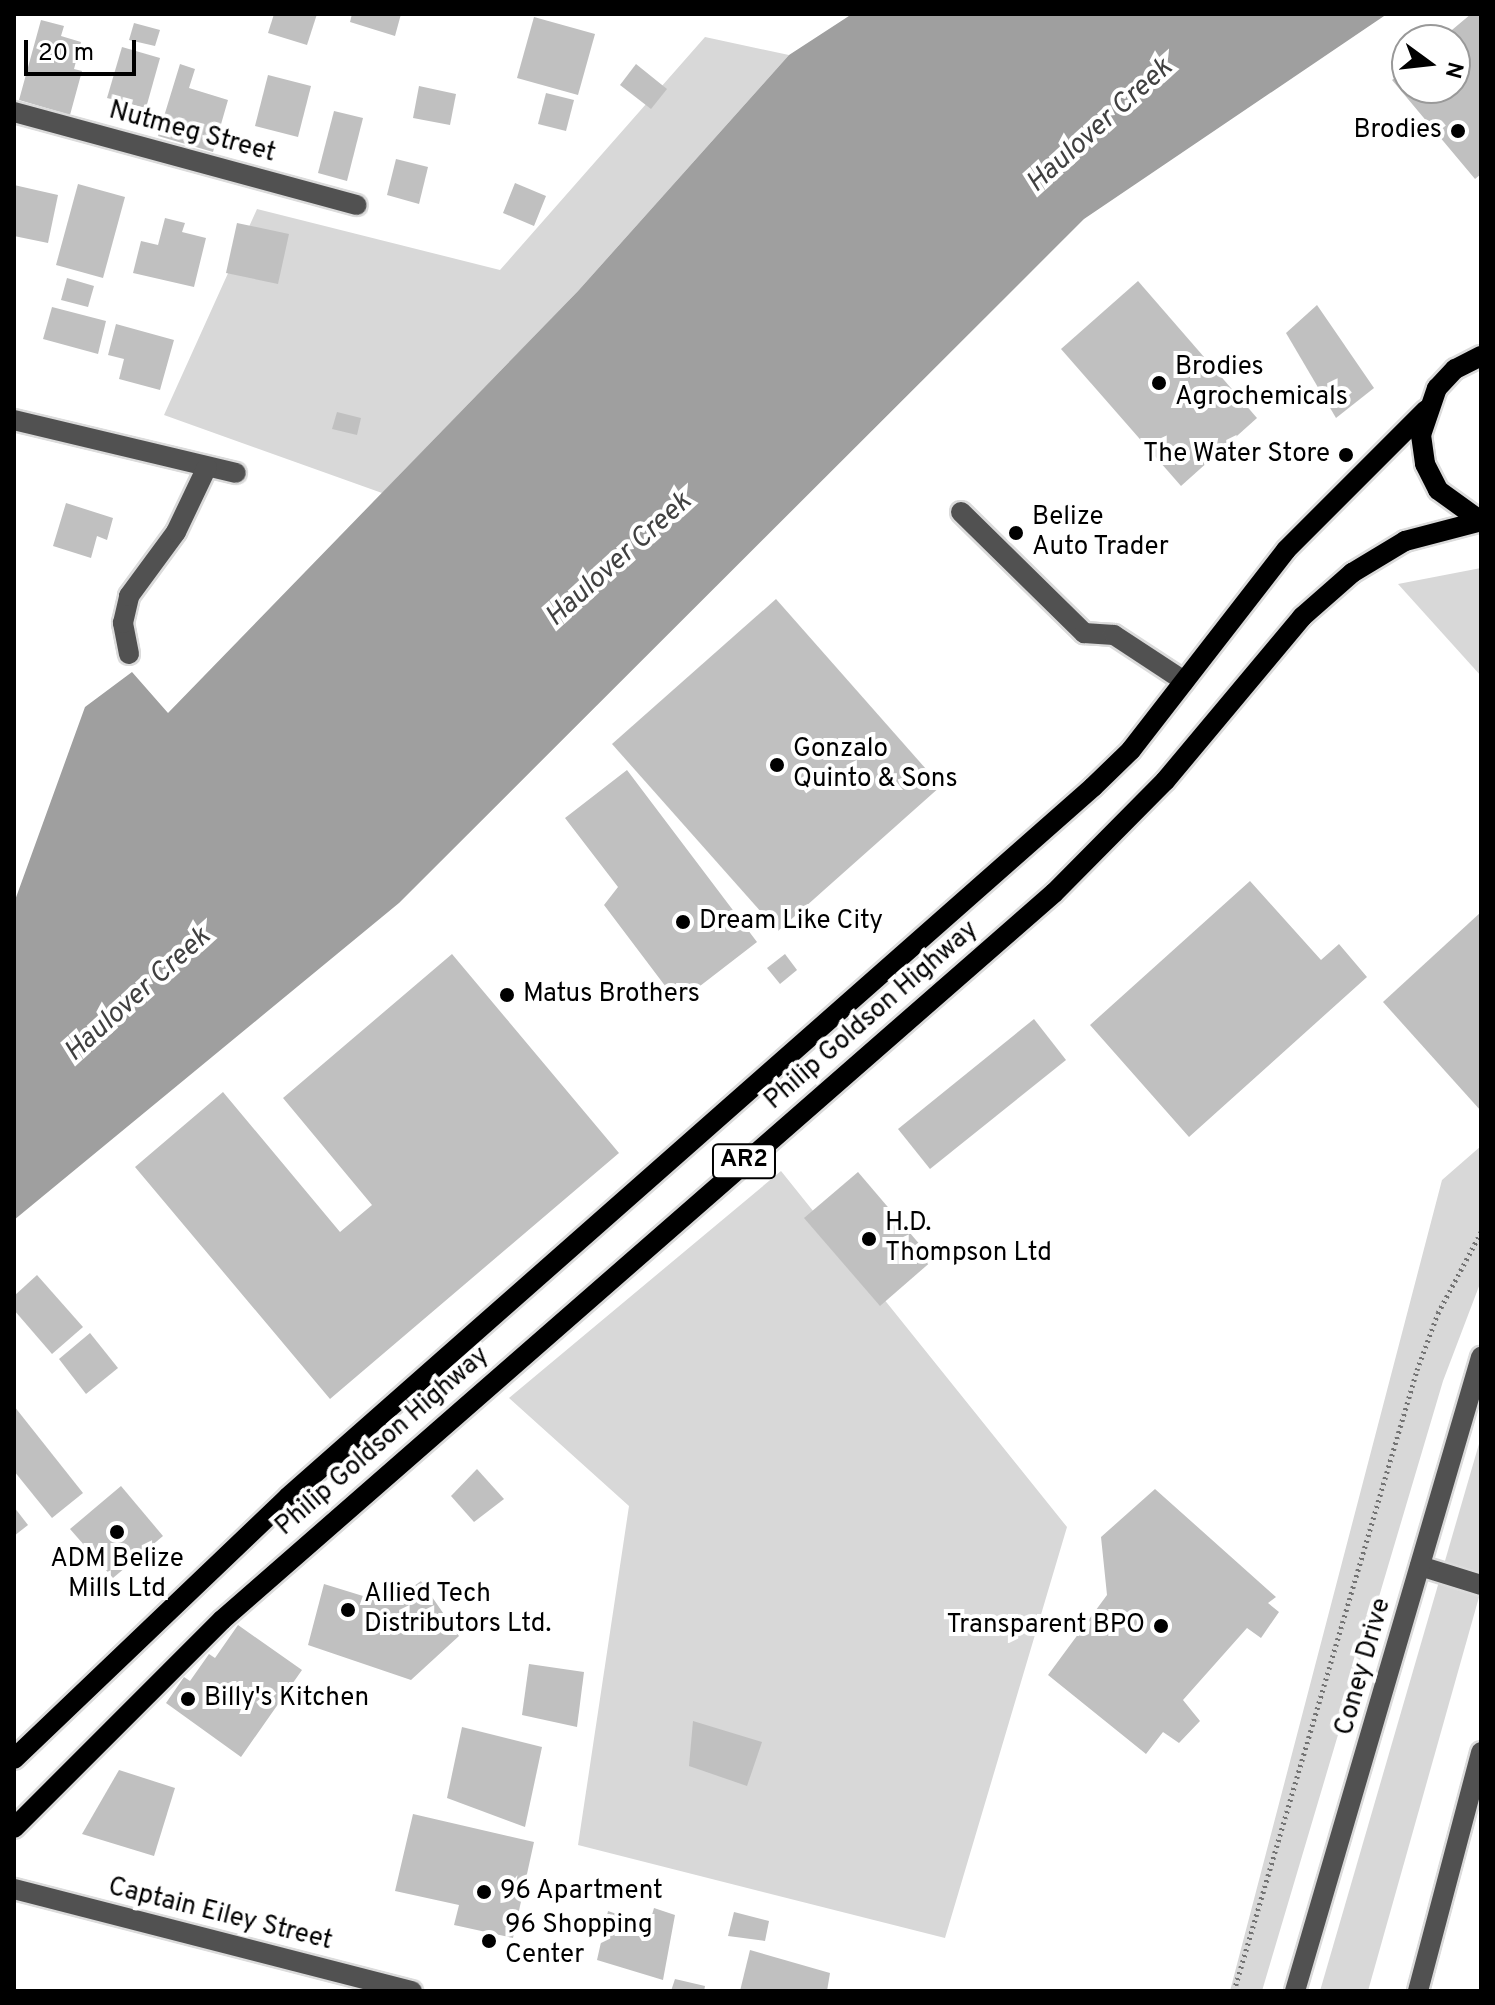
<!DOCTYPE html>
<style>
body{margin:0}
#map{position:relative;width:1495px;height:2005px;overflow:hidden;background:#fff;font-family:Overpass,sans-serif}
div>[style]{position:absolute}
.green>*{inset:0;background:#d8d8d8}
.water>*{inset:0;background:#9f9f9f}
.building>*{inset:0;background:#c0c0c0}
.path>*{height:5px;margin-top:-2.5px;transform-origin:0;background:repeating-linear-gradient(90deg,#737373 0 2px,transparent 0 6px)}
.roads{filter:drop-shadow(2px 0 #dbdbdb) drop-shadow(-2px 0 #dbdbdb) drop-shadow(0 2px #dbdbdb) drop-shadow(0 -2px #dbdbdb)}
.minor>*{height:20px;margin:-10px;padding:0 10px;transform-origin:10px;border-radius:10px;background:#515151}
.major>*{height:20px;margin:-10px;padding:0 10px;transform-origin:10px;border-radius:10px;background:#000}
.dots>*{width:22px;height:22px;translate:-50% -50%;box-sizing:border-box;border:4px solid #fff;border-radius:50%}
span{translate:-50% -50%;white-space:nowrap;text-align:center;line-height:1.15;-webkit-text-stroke:8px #fff;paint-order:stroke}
.shield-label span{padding:2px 6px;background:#fff;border:2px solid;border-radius:6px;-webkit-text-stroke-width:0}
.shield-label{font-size:24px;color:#000;font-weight:700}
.poi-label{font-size:26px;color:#000}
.right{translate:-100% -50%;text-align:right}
.left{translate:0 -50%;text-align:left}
.street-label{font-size:26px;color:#000}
.water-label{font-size:28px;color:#404040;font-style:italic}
.frame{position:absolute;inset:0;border:16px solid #000;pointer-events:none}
.north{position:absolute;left:1391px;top:24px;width:80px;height:80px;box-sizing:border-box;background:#fff;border:2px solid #999;border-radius:50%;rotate:105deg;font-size:22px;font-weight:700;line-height:32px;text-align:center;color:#000}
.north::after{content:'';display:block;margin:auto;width:28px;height:36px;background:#000;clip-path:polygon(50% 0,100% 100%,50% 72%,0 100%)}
.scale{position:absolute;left:24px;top:40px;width:112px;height:36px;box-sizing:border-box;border:4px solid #000;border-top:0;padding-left:10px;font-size:24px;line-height:28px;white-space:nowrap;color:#000;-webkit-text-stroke:6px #fff;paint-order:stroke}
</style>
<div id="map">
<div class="green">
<i style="clip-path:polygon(705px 37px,789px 55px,578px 291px,382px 493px,164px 415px,257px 209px,500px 270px)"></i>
<i style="clip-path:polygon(1481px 568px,1481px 676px,1398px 584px)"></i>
<i style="clip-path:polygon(1481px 1146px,1481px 1281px,1443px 1381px,1262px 1991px,1230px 1991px,1442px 1180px)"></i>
<i style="clip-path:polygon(781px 1171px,1067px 1527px,945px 1938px,578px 1845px,629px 1506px,509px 1398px)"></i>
<i style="clip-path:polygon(1481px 1437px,1481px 1590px,1368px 1991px,1320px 1991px)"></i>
</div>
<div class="water">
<i style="clip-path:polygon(852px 14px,1387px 14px,1084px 219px,399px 903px,14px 1220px,14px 903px,85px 707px,132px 672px,168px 713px,578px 291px,789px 55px)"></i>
</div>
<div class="building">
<i style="clip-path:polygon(274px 14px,317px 14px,307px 45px,268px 33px)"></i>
<i style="clip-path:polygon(352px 14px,401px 14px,395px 36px,350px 22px)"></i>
<i style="clip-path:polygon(1471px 14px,1481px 14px,1481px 174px,1475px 179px,1392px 80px,1407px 68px,1407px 88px,1455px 88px,1455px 40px,1440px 40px)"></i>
<i style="clip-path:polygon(534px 17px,595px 34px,578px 95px,517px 78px)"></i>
<i style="clip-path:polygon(41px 20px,64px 26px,61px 36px,81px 42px,74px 69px,82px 71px,70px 115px,19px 100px)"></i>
<i style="clip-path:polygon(134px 23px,160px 30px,155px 46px,129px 40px)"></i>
<i style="clip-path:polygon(122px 47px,160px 58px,146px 108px,107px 98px)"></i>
<i style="clip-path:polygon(180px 64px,195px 69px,189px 88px,228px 100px,213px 152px,158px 136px)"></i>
<i style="clip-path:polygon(636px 64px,667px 89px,651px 109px,620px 85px)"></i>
<i style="clip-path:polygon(268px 75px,311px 86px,298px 137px,255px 126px)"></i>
<i style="clip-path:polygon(419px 86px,456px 94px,450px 125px,413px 118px)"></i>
<i style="clip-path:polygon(546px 93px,574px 100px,566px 131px,538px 124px)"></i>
<i style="clip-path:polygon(334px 111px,363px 118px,347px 181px,318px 173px)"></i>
<i style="clip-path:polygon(396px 159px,428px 167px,419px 204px,387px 195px)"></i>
<i style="clip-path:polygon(515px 183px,546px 196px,534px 226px,503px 213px)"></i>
<i style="clip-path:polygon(78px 184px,125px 197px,103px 278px,56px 265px)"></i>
<i style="clip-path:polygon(14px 185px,58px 195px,48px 243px,14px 236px)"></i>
<i style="clip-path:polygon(165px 218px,185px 223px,182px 232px,206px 238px,194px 287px,133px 273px,141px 241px,158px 245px)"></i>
<i style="clip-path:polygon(237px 223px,289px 234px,278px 284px,226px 273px)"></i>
<i style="clip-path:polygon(67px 278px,94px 286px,88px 307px,61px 300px)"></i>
<i style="clip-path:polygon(1138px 281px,1257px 418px,1181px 486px,1061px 349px)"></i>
<i style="clip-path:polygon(1317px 305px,1374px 388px,1336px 418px,1286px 333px)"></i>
<i style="clip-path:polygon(52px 307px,106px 321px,98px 354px,43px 339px)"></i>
<i style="clip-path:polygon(116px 324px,174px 340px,160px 390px,119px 379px,124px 359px,108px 355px)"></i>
<i style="clip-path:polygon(337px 412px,361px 418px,357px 435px,332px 429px)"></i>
<i style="clip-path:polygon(66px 503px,113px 518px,107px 540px,97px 536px,91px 558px,53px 546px)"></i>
<i style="clip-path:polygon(776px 599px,941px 786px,778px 931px,612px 744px)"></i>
<i style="clip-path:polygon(627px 770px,757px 942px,678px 1003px,604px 905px,618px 887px,565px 818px)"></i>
<i style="clip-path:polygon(1250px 881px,1321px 960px,1339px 944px,1367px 977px,1189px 1137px,1090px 1025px)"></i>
<i style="clip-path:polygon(1481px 912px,1481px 1111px,1383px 1002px)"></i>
<i style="clip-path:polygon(452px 954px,619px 1153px,330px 1399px,135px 1167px,223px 1092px,340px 1232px,372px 1205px,283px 1098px)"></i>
<i style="clip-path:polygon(785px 954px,797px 970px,780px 984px,767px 968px)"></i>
<i style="clip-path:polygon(1034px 1019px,1066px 1060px,930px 1169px,898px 1129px)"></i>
<i style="clip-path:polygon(858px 1172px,933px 1260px,880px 1306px,804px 1218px)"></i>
<i style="clip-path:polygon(37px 1275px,83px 1327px,52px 1354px,14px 1310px,14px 1296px)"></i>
<i style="clip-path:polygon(90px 1333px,118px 1368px,86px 1394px,59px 1359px)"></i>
<i style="clip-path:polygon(14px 1406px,83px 1493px,52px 1518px,14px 1471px)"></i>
<i style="clip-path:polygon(477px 1469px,504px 1499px,474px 1522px,451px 1496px)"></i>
<i style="clip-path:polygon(121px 1486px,163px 1536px,113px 1578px,70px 1529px)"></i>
<i style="clip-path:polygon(1155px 1489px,1276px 1597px,1268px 1603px,1279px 1612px,1261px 1638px,1247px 1628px,1183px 1700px,1200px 1721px,1179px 1743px,1163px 1732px,1146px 1754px,1048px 1675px,1107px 1595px,1101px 1537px)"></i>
<i style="clip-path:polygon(14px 1507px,28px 1525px,14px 1536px)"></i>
<i style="clip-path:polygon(421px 1581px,459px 1636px,411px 1680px,308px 1645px,324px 1584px,389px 1604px)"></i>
<i style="clip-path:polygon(238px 1625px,302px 1670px,241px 1757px,166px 1703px,184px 1677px,190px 1681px,209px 1654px,215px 1658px)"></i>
<i style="clip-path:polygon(529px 1664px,584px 1672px,577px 1727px,522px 1715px)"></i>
<i style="clip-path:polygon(693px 1721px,762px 1742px,747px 1786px,689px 1766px)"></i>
<i style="clip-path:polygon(462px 1727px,542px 1747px,525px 1827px,447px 1798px)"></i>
<i style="clip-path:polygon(119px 1770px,175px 1788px,154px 1856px,82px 1834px)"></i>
<i style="clip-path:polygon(413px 1814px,534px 1842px,513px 1938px,454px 1925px,459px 1905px,395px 1891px)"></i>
<i style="clip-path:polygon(654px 1908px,675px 1915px,663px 1980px,597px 1960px,608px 1911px,649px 1925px)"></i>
<i style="clip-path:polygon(734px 1912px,769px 1921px,765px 1941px,728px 1936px)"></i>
<i style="clip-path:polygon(750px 1950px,830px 1973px,827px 1991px,740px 1991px)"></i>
<i style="clip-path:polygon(675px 1979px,705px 1986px,704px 1991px,671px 1991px)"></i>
</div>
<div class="path">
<i style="left:1234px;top:1991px;width:647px;rotate:-73.58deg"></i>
<i style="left:1417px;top:1370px;width:61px;rotate:-69.8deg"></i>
<i style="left:1438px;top:1313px;width:92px;rotate:-62deg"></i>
</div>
<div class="roads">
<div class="minor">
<i style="left:14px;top:112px;width:355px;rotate:15.2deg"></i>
<i style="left:14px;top:420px;width:228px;rotate:13.4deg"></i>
<i style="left:961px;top:512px;width:173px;rotate:44.5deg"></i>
<i style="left:1084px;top:633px;width:30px;rotate:4deg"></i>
<i style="left:1114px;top:635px;width:84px;rotate:33.3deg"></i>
<i style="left:129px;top:654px;width:32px;rotate:-101deg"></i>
<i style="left:123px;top:623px;width:28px;rotate:-77deg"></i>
<i style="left:129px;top:596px;width:79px;rotate:-53.7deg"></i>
<i style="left:176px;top:532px;width:72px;rotate:-64.5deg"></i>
<i style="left:1420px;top:1566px;width:64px;rotate:17.3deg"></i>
<i style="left:14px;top:1889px;width:411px;rotate:14.4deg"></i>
<i style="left:1295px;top:1991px;width:661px;rotate:-73.65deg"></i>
<i style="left:1418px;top:1991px;width:247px;rotate:-75.2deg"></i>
</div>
<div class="major">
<i style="left:1481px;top:356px;width:29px;rotate:153deg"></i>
<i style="left:1455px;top:369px;width:26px;rotate:133deg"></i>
<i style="left:1437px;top:388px;width:50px;rotate:108.8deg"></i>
<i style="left:1421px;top:435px;width:29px;rotate:82deg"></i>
<i style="left:1425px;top:464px;width:29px;rotate:63deg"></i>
<i style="left:1438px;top:490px;width:53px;rotate:35.8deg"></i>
<i style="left:14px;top:1759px;width:379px;rotate:-43.7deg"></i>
<i style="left:288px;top:1497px;width:1073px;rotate:-41.41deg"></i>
<i style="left:1093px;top:787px;width:53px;rotate:-44.2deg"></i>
<i style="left:1131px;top:750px;width:253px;rotate:-52.2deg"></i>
<i style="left:1286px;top:550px;width:198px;rotate:-45deg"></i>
<i style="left:14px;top:1828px;width:294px;rotate:-45deg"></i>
<i style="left:222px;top:1620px;width:1105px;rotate:-41.15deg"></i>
<i style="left:1054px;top:893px;width:158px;rotate:-45.3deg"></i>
<i style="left:1165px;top:781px;width:214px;rotate:-50.1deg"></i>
<i style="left:1302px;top:617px;width:67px;rotate:-41.3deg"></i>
<i style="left:1352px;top:573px;width:62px;rotate:-31.1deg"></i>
<i style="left:1405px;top:541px;width:79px;rotate:-14.7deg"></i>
</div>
</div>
<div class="dots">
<i style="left:1458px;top:131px;background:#000"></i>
<i style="left:1159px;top:383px;background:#000"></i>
<i style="left:1346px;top:455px;background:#000"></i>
<i style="left:1016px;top:533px;background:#000"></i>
<i style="left:777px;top:765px;background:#000"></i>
<i style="left:683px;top:922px;background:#000"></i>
<i style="left:507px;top:995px;background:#000"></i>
<i style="left:869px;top:1239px;background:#000"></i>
<i style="left:117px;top:1532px;background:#000"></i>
<i style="left:348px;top:1610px;background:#000"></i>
<i style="left:1161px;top:1626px;background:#000"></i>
<i style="left:188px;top:1699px;background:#000"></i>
<i style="left:484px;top:1892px;background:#000"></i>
<i style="left:489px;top:1941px;background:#000"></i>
</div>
<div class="shield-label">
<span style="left:744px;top:1161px">AR2</span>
</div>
<div class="poi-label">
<span class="right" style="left:1442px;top:131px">Brodies</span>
<span class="left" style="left:1175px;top:383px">Brodies<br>Agrochemicals</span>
<span class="right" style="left:1330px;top:455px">The Water Store</span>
<span class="left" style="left:1032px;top:533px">Belize<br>Auto Trader</span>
<span class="left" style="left:793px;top:765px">Gonzalo<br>Quinto &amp; Sons</span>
<span class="left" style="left:699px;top:922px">Dream Like City</span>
<span class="left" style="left:523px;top:995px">Matus Brothers</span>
<span class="left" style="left:885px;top:1239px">H.D.<br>Thompson Ltd</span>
<span style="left:117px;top:1575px">ADM Belize<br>Mills Ltd</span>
<span class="left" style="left:364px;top:1610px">Allied Tech<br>Distributors Ltd.</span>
<span class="right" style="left:1145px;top:1626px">Transparent BPO</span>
<span class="left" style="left:204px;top:1699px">Billy's Kitchen</span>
<span class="left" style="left:500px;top:1892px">96 Apartment</span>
<span class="left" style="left:505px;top:1941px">96 Shopping<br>Center</span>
</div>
<div class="street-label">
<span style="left:192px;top:133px;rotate:15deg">Nutmeg Street</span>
<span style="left:872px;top:1016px;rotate:-41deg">Philip Goldson Highway</span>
<span style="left:383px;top:1442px;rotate:-41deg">Philip Goldson Highway</span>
<span style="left:1364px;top:1667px;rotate:-74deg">Coney Drive</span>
<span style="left:220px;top:1915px;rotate:14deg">Captain Eiley Street</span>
</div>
<div class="water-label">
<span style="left:1100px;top:126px;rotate:-42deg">Haulover Creek</span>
<span style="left:619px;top:560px;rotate:-42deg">Haulover Creek</span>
<span style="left:138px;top:995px;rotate:-42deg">Haulover Creek</span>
</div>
<div class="frame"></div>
<div class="north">N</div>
<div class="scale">20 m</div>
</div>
